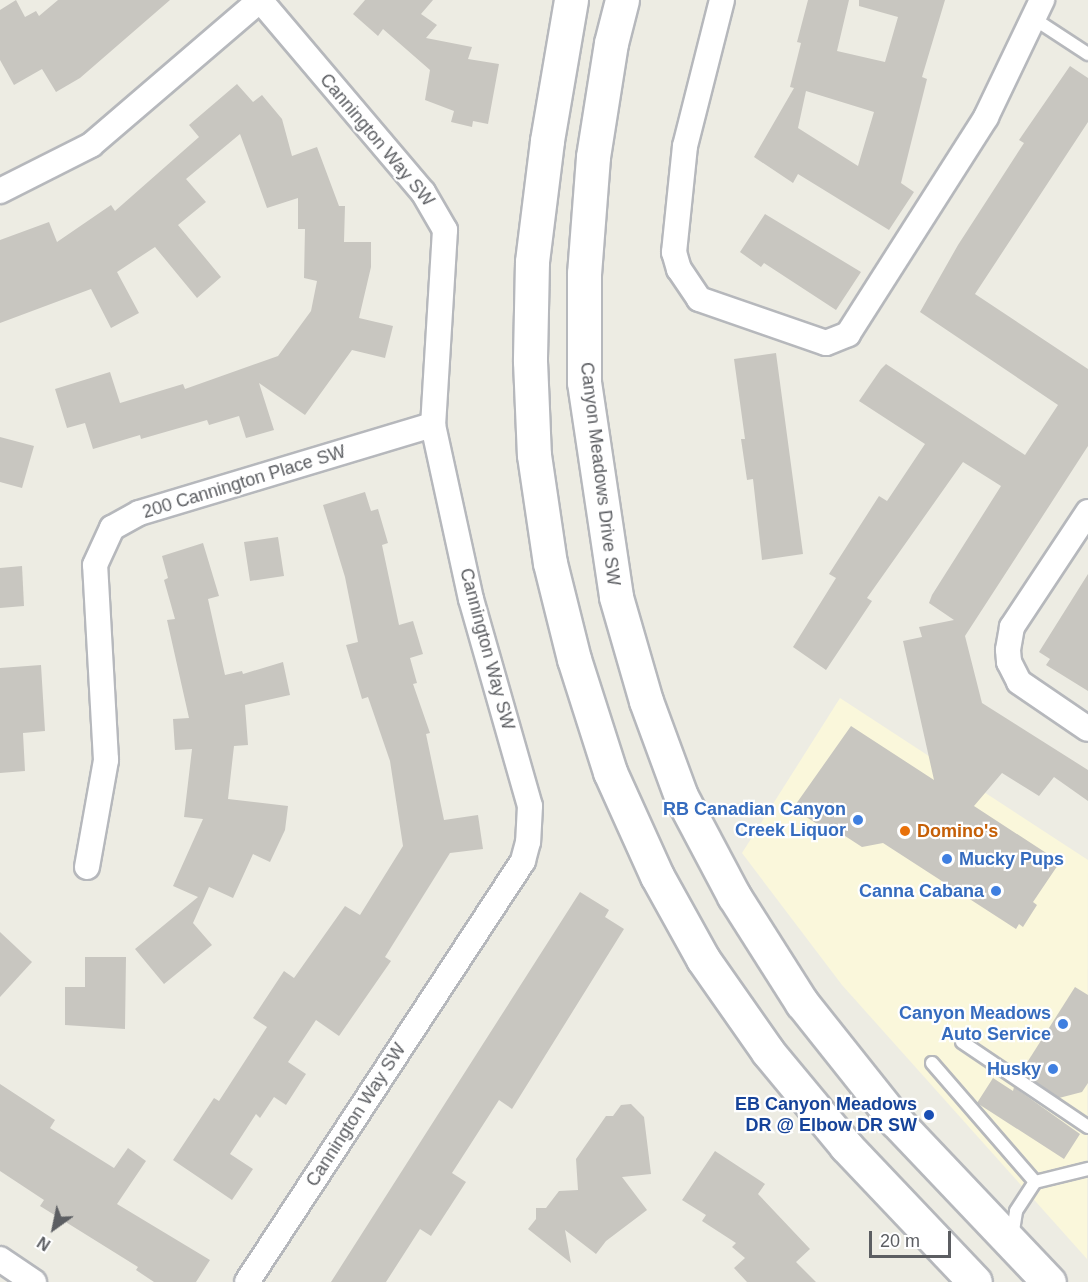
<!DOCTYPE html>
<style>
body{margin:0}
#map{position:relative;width:1088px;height:1282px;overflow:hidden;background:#edece3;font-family:Helvetica,sans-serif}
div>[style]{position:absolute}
.commercial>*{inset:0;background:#faf7db}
.building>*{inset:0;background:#c8c6c0}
.roads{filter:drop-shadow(2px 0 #b6b8bc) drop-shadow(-2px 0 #b6b8bc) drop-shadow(0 2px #b6b8bc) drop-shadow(0 -2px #b6b8bc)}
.service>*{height:12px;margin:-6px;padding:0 6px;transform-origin:6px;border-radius:6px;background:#fff}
.minor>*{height:24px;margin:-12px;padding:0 12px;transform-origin:12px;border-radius:12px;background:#fff}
.secondary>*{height:33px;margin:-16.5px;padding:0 16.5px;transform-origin:16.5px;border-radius:16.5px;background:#fff}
.dots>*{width:16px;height:16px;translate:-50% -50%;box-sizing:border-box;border:3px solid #fff;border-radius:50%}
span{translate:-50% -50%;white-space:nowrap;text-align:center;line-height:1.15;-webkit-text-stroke:4.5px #fff;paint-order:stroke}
.street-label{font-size:18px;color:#5c5e62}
.shop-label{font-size:18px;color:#366cbe;font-weight:700}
.right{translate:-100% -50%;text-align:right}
.left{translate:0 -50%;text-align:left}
.food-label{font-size:18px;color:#c56008;font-weight:700}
.transit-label{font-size:18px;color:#164399;font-weight:700}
.north{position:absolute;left:24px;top:1198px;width:60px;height:60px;-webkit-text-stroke:4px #fff;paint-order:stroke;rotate:213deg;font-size:16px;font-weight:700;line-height:24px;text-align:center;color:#5c5e62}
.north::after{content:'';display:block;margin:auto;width:21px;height:27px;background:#5c5e62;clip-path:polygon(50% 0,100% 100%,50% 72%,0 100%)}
.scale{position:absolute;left:869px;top:1231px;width:82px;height:27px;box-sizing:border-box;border:3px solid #5c5e62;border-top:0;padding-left:8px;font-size:18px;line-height:21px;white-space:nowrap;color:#5c5e62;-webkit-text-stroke:4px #fff;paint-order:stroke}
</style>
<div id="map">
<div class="commercial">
<i style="clip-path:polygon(840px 698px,1088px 860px,1087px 1259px,842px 985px,742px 853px)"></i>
</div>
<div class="building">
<i style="clip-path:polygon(16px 0,25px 17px,36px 11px,39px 16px,58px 0,170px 0,80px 78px,56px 92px,42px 69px,14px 85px,0 60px,0 10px)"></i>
<i style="clip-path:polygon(365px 0,433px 0,421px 14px,437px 25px,426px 38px,472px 47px,468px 59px,499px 64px,488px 124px,473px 121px,472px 127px,451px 122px,454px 111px,425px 100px,430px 70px,383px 29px,378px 36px,353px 14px)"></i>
<i style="clip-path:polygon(evenodd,808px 0,849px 0,837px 51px,885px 62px,898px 17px,859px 6px,859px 0,945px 0,922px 77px,927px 79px,901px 183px,914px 192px,889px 230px,798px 174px,793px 183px,754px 157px,794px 88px,790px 87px,801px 43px,797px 42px,808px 0,806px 91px,874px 112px,858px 166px,798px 128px,806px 91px)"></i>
<i style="clip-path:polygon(1070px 66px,1088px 78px,1088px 122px,975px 294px,1088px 369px,1088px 446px,965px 636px,982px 703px,1088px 770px,1088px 801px,1054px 777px,1039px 796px,1002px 773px,974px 806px,1060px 862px,1033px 902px,1037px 905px,1023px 927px,1019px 924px,1016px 929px,883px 843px,862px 847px,842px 834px,839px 838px,797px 811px,800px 807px,796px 804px,851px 726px,934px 780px,903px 641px,922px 637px,919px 627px,954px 620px,929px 603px,932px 595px,1001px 486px,963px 462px,867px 598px,872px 601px,826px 670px,793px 647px,836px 578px,829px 574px,879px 496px,887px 501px,925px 444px,859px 401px,881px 369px,886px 364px,1025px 455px,1058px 405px,920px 312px,958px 245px,1024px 143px,1019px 140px)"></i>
<i style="clip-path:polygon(237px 84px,253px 102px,262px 95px,282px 119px,292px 156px,317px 147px,339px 206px,345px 206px,344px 242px,371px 242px,371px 267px,359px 318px,393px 326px,385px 358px,352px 350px,305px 415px,259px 383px,274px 430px,246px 438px,239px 416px,209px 425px,207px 420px,141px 439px,140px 435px,93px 449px,85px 423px,67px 428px,55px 389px,110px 372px,120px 403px,183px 384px,185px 389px,278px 356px,311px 311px,317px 281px,304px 278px,305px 229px,298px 229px,298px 198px,267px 208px,240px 134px,186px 179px,206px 202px,178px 225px,221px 277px,197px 298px,155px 247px,117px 272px,139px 313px,111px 328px,91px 289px,0 323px,0 240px,49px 222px,57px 242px,111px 205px,115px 211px,199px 137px,189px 125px)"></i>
<i style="clip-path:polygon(765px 214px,861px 272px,836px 310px,764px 263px,761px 267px,740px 252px)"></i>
<i style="clip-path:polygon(776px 353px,803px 554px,762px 560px,753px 479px,747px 480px,741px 439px,745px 439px,734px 359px)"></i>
<i style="clip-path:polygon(0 437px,34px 446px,22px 488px,0 482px)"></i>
<i style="clip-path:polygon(365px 492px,371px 511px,378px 509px,388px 543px,382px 545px,399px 625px,413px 621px,423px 654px,410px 658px,417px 683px,413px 684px,430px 733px,426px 734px,444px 820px,478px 815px,483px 849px,450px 853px,385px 957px,391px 961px,339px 1036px,316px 1020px,288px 1062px,306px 1074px,286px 1105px,274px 1097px,260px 1118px,256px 1114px,230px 1154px,253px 1169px,232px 1200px,173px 1160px,214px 1098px,219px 1101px,267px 1027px,253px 1018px,284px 971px,294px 978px,345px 906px,360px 915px,403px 846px,390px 761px,368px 697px,362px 699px,346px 645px,358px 642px,345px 577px,323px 505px)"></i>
<i style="clip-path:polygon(278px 537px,284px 576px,250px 581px,244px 542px)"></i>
<i style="clip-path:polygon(203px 543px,219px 596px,208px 599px,225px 675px,242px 671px,243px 674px,283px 662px,290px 695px,245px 705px,248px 745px,234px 746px,228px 799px,288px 806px,285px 830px,270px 862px,253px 854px,233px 898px,209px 887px,193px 923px,212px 945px,164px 984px,135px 949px,198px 897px,173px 886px,203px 819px,184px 817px,192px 749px,175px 750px,173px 719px,189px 718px,167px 620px,175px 619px,164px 580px,168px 578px,162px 556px)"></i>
<i style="clip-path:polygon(22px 566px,24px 606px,0 608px,0 568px)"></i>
<i style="clip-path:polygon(1088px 574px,1088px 691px,1046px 665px,1050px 659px,1039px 652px)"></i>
<i style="clip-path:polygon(41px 665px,45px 731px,23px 733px,25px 771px,0 773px,0 668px)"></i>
<i style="clip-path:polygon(580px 892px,609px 910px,605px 917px,624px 929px,512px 1109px,499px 1100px,452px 1173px,466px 1182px,431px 1236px,420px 1229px,386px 1282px,331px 1282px)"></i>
<i style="clip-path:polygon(0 932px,32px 962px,0 997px)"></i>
<i style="clip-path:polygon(85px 957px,126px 957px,125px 1029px,65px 1025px,65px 987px,85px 987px)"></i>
<i style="clip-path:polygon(1075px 987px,1088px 995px,1088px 1083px,1082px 1092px,1059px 1098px,1021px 1072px)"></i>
<i style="clip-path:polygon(993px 1078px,1013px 1091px,1014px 1087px,1080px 1134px,1064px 1159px,977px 1103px)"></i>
<i style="clip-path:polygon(0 1084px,55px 1120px,50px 1128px,114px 1168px,128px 1148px,146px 1161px,117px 1204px,210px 1260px,196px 1282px,154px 1282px,136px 1270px,138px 1267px,40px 1206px,44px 1200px,0 1171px)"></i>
<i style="clip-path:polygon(631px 1104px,644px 1117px,651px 1174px,622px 1177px,647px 1210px,606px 1241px,596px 1254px,565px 1230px,571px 1263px,528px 1229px,536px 1219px,536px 1208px,546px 1208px,559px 1191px,578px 1190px,576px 1159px,606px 1116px,613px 1116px,621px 1105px)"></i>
<i style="clip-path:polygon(715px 1151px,765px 1184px,758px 1194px,810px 1249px,796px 1262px,816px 1282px,747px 1282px,734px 1268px,745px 1258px,732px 1247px,736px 1243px,702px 1221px,706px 1215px,682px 1200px)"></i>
</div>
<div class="roads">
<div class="service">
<i style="left:1033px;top:18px;width:66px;rotate:33.2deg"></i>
<i style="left:962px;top:1042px;width:152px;rotate:34deg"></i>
<i style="left:932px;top:1063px;width:157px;rotate:49.1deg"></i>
<i style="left:1012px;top:1237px;width:26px;rotate:-81deg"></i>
<i style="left:1016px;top:1211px;width:35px;rotate:-57deg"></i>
<i style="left:1035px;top:1182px;width:55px;rotate:-13.8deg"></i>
</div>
<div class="minor">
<i style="left:722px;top:0;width:151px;rotate:104.2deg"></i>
<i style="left:685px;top:146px;width:107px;rotate:95.9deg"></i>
<i style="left:674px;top:252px;width:18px;rotate:74deg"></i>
<i style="left:679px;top:269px;width:36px;rotate:56deg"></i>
<i style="left:699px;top:299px;width:134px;rotate:19.1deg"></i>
<i style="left:826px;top:343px;width:24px;rotate:-22deg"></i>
<i style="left:848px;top:334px;width:257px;rotate:-57.5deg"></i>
<i style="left:986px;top:117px;width:130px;rotate:-64.4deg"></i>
<i style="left:0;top:191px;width:102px;rotate:-26.8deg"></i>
<i style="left:91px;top:145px;width:223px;rotate:-40.6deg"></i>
<i style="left:260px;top:0;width:252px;rotate:49.7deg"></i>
<i style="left:423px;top:192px;width:44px;rotate:59.9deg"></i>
<i style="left:445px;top:230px;width:195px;rotate:93.5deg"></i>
<i style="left:433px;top:425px;width:178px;rotate:77.7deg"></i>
<i style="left:471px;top:599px;width:215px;rotate:74.1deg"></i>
<i style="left:530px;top:806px;width:36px;rotate:93deg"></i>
<i style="left:528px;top:842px;width:20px;rotate:105deg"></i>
<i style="left:523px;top:861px;width:503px;rotate:123.25deg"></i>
<i style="left:1088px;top:512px;width:138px;rotate:123.5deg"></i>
<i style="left:1012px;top:627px;width:23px;rotate:100deg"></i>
<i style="left:1008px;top:650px;width:12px;rotate:85deg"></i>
<i style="left:1009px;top:662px;width:22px;rotate:63deg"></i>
<i style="left:1019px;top:682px;width:83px;rotate:34.3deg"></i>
<i style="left:87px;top:867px;width:109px;rotate:-79.9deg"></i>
<i style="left:106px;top:760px;width:195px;rotate:-93.2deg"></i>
<i style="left:95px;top:565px;width:41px;rotate:-65.3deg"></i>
<i style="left:112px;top:528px;width:31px;rotate:-29deg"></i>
<i style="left:139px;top:513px;width:307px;rotate:-16.7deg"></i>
<i style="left:0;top:1259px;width:41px;rotate:34.1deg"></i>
</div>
<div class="secondary">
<i style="left:571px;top:0;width:143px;rotate:99.7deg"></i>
<i style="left:547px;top:141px;width:122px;rotate:97.1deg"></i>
<i style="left:532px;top:262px;width:99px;rotate:91.2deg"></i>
<i style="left:530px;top:361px;width:94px;rotate:87.6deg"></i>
<i style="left:534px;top:455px;width:109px;rotate:81.6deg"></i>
<i style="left:550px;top:563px;width:99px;rotate:76deg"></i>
<i style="left:574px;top:659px;width:119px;rotate:72.3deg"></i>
<i style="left:610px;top:772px;width:114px;rotate:65.7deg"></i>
<i style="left:657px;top:876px;width:95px;rotate:61deg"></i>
<i style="left:703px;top:959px;width:113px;rotate:55deg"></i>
<i style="left:768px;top:1052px;width:122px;rotate:50.3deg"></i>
<i style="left:846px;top:1146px;width:187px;rotate:46.5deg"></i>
<i style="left:622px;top:0;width:44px;rotate:104.3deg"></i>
<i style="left:611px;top:43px;width:115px;rotate:99deg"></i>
<i style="left:593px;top:157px;width:116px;rotate:94.4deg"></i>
<i style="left:584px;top:273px;width:109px;rotate:90deg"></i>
<i style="left:584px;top:382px;width:217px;rotate:81.5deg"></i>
<i style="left:616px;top:597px;width:108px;rotate:73.9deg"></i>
<i style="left:646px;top:701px;width:101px;rotate:69.8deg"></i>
<i style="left:681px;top:796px;width:113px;rotate:62.1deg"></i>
<i style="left:734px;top:896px;width:127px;rotate:57.6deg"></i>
<i style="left:802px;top:1003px;width:151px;rotate:51.5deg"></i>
<i style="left:896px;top:1121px;width:222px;rotate:46.5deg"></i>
</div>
</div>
<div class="dots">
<i style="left:858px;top:820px;background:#3f7fe0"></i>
<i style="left:905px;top:831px;background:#e8710a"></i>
<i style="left:947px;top:859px;background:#3f7fe0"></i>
<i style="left:996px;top:891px;background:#3f7fe0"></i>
<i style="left:1063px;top:1024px;background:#3f7fe0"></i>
<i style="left:1053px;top:1069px;background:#3f7fe0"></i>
<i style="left:929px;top:1115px;background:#1a4fb4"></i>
</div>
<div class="street-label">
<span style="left:377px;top:140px;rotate:50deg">Cannington Way SW</span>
<span style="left:600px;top:474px;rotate:83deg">Canyon Meadows Drive SW</span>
<span style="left:244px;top:482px;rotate:-17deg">200 Cannington Place SW</span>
<span style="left:487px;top:649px;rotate:75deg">Cannington Way SW</span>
<span style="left:356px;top:1115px;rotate:-57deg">Cannington Way SW</span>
</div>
<div class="shop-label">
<span class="right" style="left:846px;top:820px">RB Canadian Canyon<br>Creek Liquor</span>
<span class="left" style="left:959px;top:859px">Mucky Pups</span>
<span class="right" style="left:984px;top:891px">Canna Cabana</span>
<span class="right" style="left:1051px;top:1024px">Canyon Meadows<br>Auto Service</span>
<span class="right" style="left:1041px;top:1069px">Husky</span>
</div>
<div class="food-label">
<span class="left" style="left:917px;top:831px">Domino's</span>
</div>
<div class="transit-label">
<span class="right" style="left:917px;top:1115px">EB Canyon Meadows<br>DR @ Elbow DR SW</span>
</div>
<div class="north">N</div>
<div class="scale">20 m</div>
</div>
